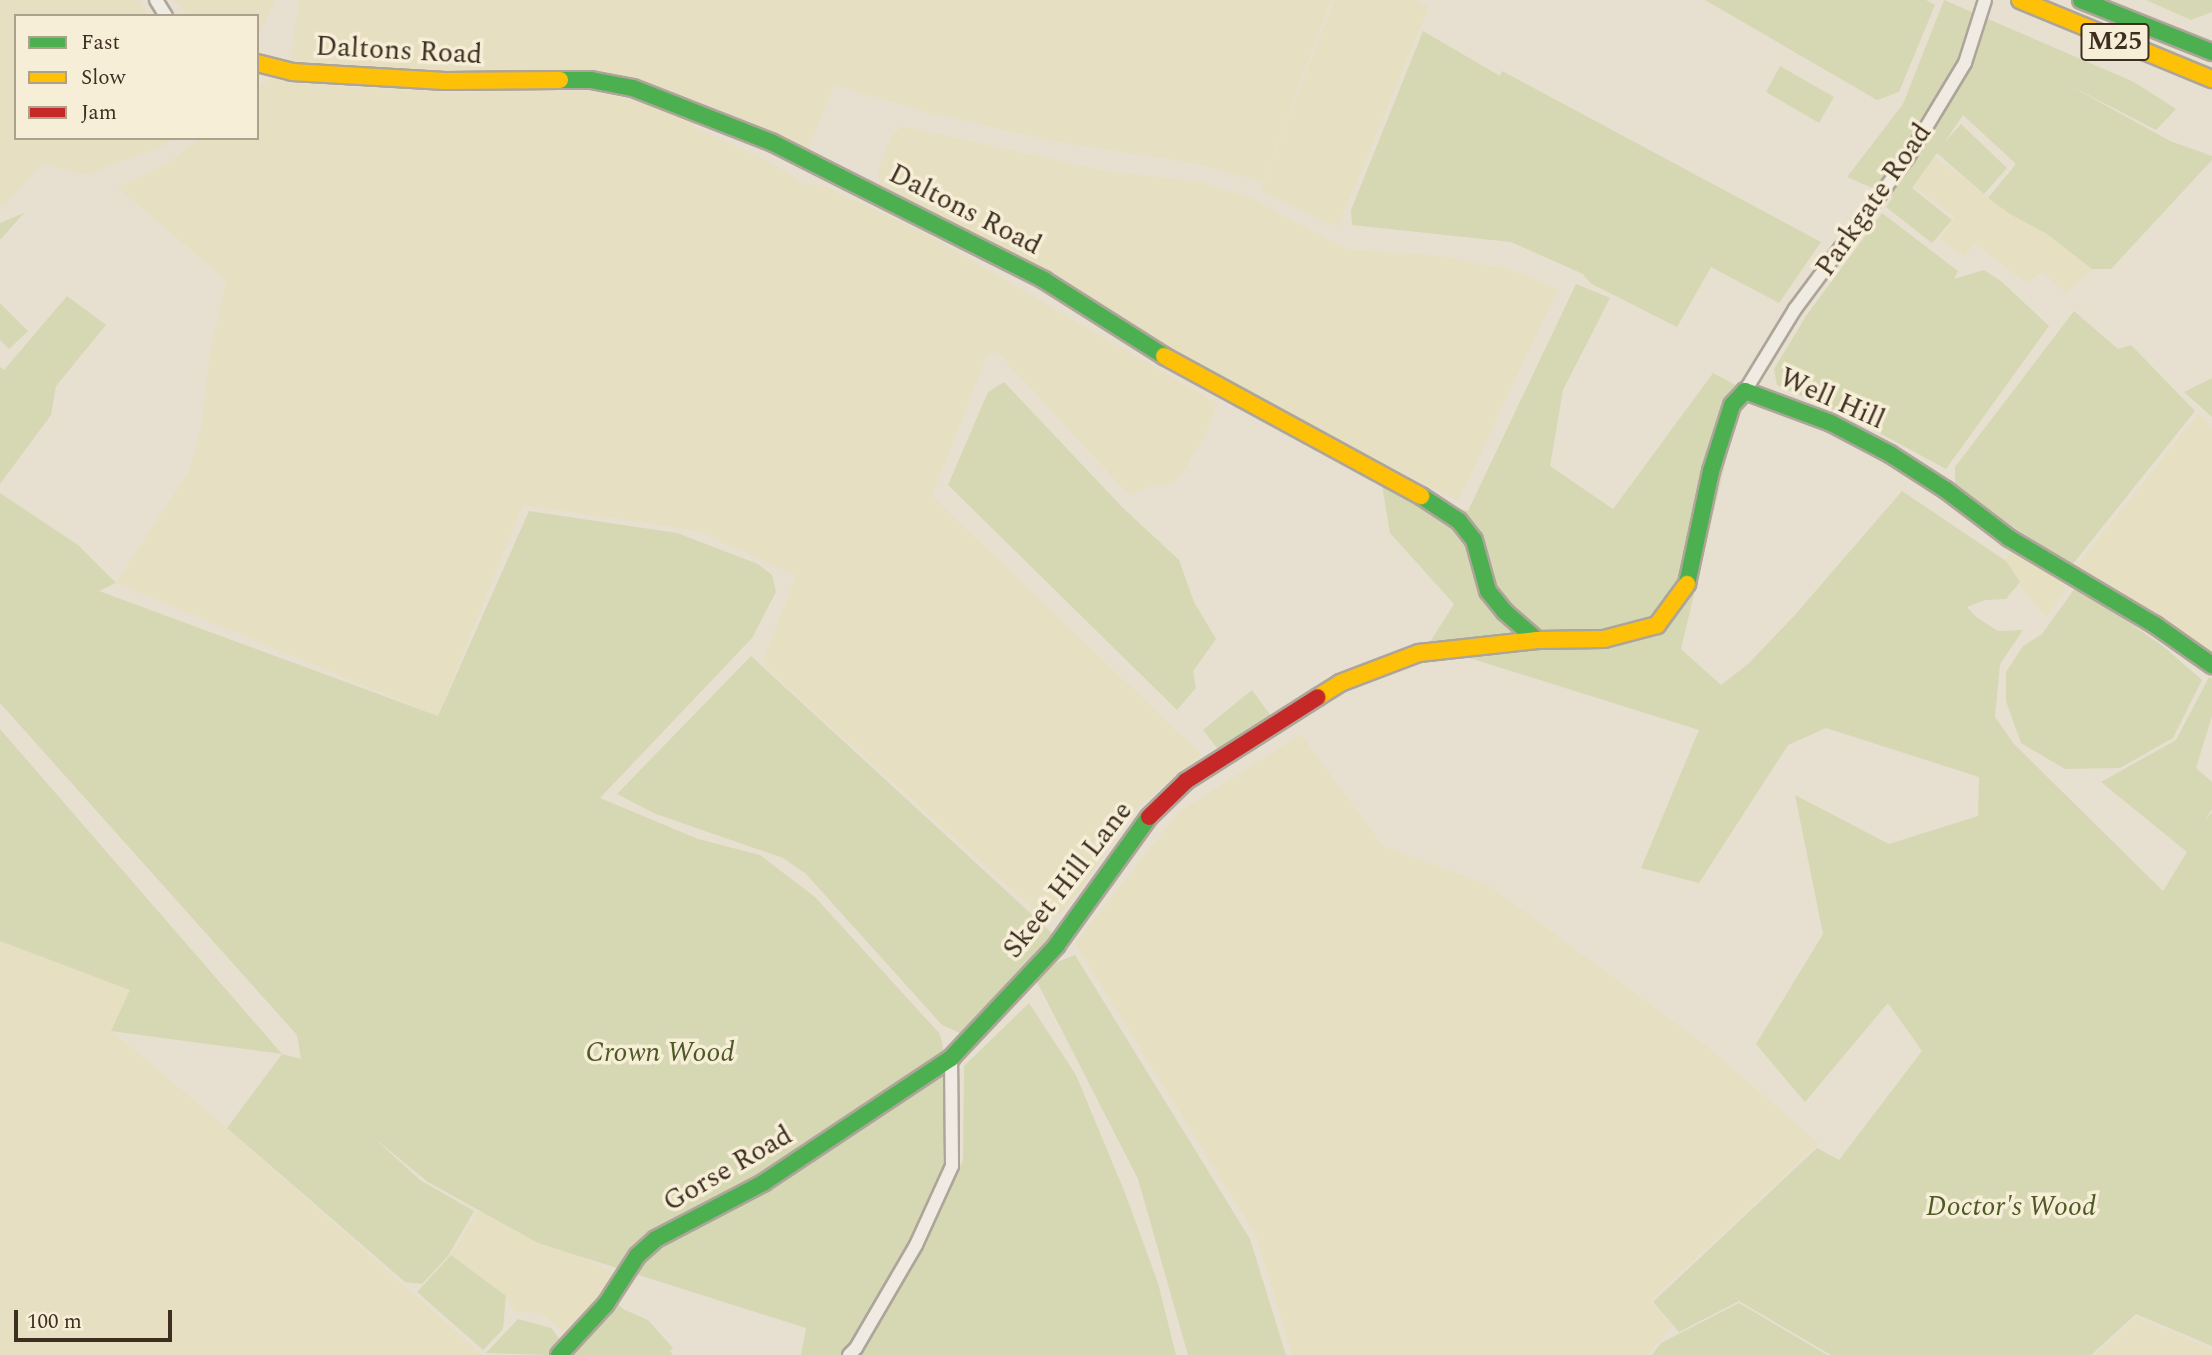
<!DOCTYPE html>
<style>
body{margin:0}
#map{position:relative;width:2212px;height:1355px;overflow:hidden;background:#e7e0d1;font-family:Spectral,serif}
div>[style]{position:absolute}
.farmland>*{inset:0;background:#e6dfc2}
.green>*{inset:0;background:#d6d7b3}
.roads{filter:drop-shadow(2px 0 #ada599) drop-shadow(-2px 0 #ada599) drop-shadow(0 2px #ada599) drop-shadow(0 -2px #ada599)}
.street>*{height:12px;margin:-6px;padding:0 6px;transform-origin:6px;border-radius:6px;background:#efebe3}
.fast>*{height:16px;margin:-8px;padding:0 8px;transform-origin:8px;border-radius:8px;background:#4caf50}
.slow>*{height:16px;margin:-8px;padding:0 8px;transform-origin:8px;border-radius:8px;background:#ffc107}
.jam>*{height:16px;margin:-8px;padding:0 8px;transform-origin:8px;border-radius:8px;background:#c62828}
span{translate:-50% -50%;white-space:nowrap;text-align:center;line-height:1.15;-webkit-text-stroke:7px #f7eed8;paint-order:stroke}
.shield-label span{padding:2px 5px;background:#f7eed8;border:2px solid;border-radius:5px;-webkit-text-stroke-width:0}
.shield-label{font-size:26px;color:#3d2e20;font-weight:700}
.street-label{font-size:28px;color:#3d2e20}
.park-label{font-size:28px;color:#4d5a26;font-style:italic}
.legend{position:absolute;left:14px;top:14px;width:245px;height:126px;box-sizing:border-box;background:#f7eed8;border:2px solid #ada18e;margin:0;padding:9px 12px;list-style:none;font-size:21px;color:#3d2e20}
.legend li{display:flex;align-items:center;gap:14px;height:35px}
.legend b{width:35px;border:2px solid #ada18e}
.scale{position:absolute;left:14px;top:1310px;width:158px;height:32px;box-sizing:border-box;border:4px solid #3d2e20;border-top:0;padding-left:9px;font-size:21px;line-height:24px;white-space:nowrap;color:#3d2e20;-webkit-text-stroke:5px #f7eed8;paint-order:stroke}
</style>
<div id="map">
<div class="farmland">
<i style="clip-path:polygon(0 0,140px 0,148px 16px,16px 16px,16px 138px,172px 138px,165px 145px,85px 175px,42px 164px,4px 206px,0 204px)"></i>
<i style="clip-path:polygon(175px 0,275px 0,257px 38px,257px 16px,187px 16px)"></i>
<i style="clip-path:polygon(299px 0,1331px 0,1263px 182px,1193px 163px,1052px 141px,922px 111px,834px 85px,808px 150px,636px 79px,592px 72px,449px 73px,290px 63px)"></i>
<i style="clip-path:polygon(1334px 0,1416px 0,1429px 7px,1338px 227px,1260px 191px)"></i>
<i style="clip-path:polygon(270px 78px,291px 83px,447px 93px,589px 91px,632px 100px,694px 120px,692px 126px,768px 161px,803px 183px,822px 185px,928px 235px,1218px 404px,1204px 438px,1175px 484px,1153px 485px,1130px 496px,997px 352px,987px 355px,932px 496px,1202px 755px,1129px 814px,1085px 884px,1062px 913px,1041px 916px,764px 666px,764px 657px,796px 576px,698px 531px,523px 505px,438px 716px,116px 583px,188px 472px,200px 433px,210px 351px,226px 280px,117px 187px,168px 163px,200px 138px,257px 138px,257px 89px)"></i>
<i style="clip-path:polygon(902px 126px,1106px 171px,1197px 181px,1246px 196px,1348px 249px,1442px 256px,1509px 269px,1558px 289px,1458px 501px,1202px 371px,879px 187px,879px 167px,891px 137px)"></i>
<i style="clip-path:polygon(1931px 154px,2010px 214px,2047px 234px,2092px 269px,2066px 293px,2042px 272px,2026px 283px,1975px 244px,1964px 257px,1940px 239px,1955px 217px,1907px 181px)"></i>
<i style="clip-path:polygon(2199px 413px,2212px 428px,2212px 652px,2157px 614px,2074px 569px)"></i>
<i style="clip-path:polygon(2012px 549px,2067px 587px,2046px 618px,2003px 564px)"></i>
<i style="clip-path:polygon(1301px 734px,1383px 846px,1487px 884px,1704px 1044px,1819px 1143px,1650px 1301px,1672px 1326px,1648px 1355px,1292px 1355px,1256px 1236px,1075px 943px,1180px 811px)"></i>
<i style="clip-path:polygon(0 941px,130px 990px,112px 1031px,227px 1128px,482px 1355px,0 1355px)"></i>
<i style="clip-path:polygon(482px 1205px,617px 1275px,609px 1292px,570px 1337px,540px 1313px,515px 1312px,506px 1296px,451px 1255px)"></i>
<i style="clip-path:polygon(2136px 1317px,2212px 1349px,2212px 1355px,2094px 1355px)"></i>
</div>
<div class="green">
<i style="clip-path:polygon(1705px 0,1926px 0,1935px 5px,1899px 92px,1877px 100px)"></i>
<i style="clip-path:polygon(1944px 0,2134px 82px,2176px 109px,2156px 130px,2067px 84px,2170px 141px,2212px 156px,2212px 160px,2111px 269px,2092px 269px,2047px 234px,2010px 214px,1988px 198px,2016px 164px,1963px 115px,1944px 143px,1961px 124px,2007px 168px,1984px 194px,1937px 153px,1912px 188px,1952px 220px,1932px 243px,1886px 207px,1893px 197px,1847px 177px,1903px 104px)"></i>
<i style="clip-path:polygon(2146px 0,2212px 0,2212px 12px,2191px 20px)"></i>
<i style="clip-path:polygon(1423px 31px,1500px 76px,1502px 71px,1821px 242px,1779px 303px,1711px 267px,1677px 327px,1590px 283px,1583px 274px,1511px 242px,1352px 225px,1351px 210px)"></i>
<i style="clip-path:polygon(1780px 66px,1834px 97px,1819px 123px,1766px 92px)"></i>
<i style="clip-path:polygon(24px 213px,0 240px,0 223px)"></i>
<i style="clip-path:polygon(1882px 213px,1958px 271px,1954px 279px,1984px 270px,2001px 281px,2049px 326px,1946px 469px,1850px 417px,1777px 385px,1774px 369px,1806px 316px)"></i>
<i style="clip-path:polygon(1576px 284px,1610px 298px,1563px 390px,1550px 466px,1613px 509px,1713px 373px,1743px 389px,1681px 649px,1721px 685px,1748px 664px,1794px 616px,1902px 491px,2006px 561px,2020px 582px,2006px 599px,1985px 600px,1967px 607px,1976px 617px,1998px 631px,2023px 630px,2000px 664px,1995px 717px,2014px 744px,2163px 891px,2187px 852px,2101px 782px,2176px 740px,2209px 677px,2212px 679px,2212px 716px,2196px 768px,2212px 782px,2212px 809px,2204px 822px,2212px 812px,2212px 1346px,2136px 1314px,2091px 1355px,1831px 1355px,1739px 1301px,1679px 1332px,1653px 1302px,1817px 1148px,1839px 1160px,1922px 1051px,1888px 1003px,1805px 1102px,1756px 1044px,1823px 934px,1795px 795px,1889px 844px,1978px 816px,1979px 777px,1826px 728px,1788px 745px,1699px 883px,1641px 868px,1699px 730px,1428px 645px,1454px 604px,1390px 533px,1382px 485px,1468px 511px)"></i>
<i style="clip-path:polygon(67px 296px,106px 325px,56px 386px,51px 415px,0 484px,0 367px,4px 370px)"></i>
<i style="clip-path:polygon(0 303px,28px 331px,9px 349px,0 340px)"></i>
<i style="clip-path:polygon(2074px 311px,2118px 349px,2131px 345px,2195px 411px,2072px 565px,1955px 489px,1955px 467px)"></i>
<i style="clip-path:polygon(2212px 378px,2212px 417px,2184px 392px)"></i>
<i style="clip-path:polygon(1004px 382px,1122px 507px,1179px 560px,1194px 602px,1216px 639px,1193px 671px,1196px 688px,1177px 710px,948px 485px,988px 392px)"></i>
<i style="clip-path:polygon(0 493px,78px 545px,116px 583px,99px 591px,438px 716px,529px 511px,677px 533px,758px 564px,772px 575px,776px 592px,752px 638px,600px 798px,698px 839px,760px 855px,815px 897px,940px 1034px,947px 1066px,947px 1161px,912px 1244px,853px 1345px,842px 1355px,801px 1355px,806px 1328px,538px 1243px,428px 1182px,373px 1137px,420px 1180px,474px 1211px,448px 1256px,422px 1284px,405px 1282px,227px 1128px,282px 1054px,111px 1031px,130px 990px,0 941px,0 729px,282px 1054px,301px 1059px,297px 1035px,0 703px)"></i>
<i style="clip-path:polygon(2075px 588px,2087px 593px,2164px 647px,2202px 680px,2173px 738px,2120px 768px,2065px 769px,2021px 743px,2006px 701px,2006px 672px,2023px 646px,2042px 634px)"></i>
<i style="clip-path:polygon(751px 656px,1053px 934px,964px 1035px,942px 1025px,806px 874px,783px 858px,656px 814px,617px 794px)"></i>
<i style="clip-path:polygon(1252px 690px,1271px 716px,1221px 753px,1203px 730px)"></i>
<i style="clip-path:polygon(1075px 955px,1250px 1239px,1286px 1355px,1188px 1355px,1138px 1179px,1032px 972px)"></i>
<i style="clip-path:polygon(1029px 1003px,1076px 1075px,1125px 1193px,1158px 1283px,1176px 1355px,855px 1355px,900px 1289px,963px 1160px,964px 1066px)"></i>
<i style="clip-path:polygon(451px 1255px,506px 1296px,503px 1329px,483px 1350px,417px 1292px)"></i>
<i style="clip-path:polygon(617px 1303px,623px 1309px,648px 1320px,673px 1348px,670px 1351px,673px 1355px,565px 1355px)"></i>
<i style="clip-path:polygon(1739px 1303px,1827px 1355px,1652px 1355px,1661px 1343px)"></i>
<i style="clip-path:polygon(518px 1319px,551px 1328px,562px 1342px,550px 1355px,486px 1353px)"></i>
</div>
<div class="roads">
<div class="street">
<i style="left:156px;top:0;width:19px;rotate:58deg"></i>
<i style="left:1745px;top:391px;width:96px;rotate:-58.6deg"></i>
<i style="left:1795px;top:309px;width:187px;rotate:-53.3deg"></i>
<i style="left:1907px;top:159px;width:112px;rotate:-58.9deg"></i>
<i style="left:1965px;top:63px;width:66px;rotate:-72.4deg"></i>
<i style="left:849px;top:1355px;width:10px;rotate:-45deg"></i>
<i style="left:856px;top:1348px;width:119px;rotate:-59.8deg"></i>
<i style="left:916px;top:1245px;width:87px;rotate:-65.5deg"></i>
<i style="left:952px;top:1166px;width:108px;rotate:-90.5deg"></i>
</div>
<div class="fast">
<i style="left:2081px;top:0;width:141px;rotate:21.7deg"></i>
<i style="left:560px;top:80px;width:31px"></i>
<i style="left:591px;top:80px;width:43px;rotate:10.8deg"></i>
<i style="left:633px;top:88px;width:150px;rotate:21.4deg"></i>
<i style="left:773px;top:143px;width:304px;rotate:26.8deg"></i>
<i style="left:1044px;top:280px;width:142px;rotate:32.3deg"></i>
<i style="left:1421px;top:496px;width:45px;rotate:33.3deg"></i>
<i style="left:1459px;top:521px;width:24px;rotate:52deg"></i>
<i style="left:1474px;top:540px;width:53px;rotate:74.6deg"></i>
<i style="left:1488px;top:591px;width:27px;rotate:51deg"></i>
<i style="left:1505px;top:612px;width:43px;rotate:41.2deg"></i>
<i style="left:1687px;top:584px;width:116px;rotate:-78deg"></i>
<i style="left:1711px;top:471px;width:69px;rotate:-72.3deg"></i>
<i style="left:1732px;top:405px;width:19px;rotate:-47deg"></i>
<i style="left:1745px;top:391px;width:92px;rotate:20.4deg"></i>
<i style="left:1831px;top:423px;width:67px;rotate:27.7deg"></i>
<i style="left:1890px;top:454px;width:67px;rotate:32.7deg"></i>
<i style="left:1946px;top:490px;width:79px;rotate:37.3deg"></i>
<i style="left:2009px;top:538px;width:170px;rotate:30.8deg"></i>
<i style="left:2155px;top:625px;width:70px;rotate:35.1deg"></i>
<i style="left:559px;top:1355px;width:69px;rotate:-47.3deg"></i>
<i style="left:606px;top:1304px;width:57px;rotate:-57.1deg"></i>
<i style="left:637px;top:1256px;width:25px;rotate:-42deg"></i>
<i style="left:656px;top:1239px;width:121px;rotate:-27.6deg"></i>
<i style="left:763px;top:1183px;width:226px;rotate:-33.6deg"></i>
<i style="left:951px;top:1058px;width:154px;rotate:-46.8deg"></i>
<i style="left:1056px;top:946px;width:159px;rotate:-54.2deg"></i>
</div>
<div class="slow">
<i style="left:2020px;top:0;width:208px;rotate:22.4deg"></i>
<i style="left:257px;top:63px;width:36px;rotate:14deg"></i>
<i style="left:292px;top:72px;width:153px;rotate:3.4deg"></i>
<i style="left:445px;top:81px;width:115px;rotate:-0.5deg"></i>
<i style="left:1164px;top:356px;width:293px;rotate:28.6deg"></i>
<i style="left:1318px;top:697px;width:26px;rotate:-32deg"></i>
<i style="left:1340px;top:683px;width:85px;rotate:-20.8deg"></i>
<i style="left:1419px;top:653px;width:119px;rotate:-6.3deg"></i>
<i style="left:1537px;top:640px;width:67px;rotate:-0.9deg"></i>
<i style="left:1604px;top:639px;width:55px;rotate:-14.8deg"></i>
<i style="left:1657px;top:625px;width:51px;rotate:-53.8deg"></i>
</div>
<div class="jam">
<i style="left:1149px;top:817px;width:52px;rotate:-44.2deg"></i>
<i style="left:1186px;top:781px;width:156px;rotate:-32.5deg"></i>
</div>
</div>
<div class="shield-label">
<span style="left:2115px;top:42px">M25</span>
</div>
<div class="street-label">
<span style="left:399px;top:51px;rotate:3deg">Daltons Road</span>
<span style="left:1874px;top:200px;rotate:-55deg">Parkgate Road</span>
<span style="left:965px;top:210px;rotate:27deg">Daltons Road</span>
<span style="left:1832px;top:399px;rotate:24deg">Well Hill</span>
<span style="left:1068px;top:880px;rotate:-52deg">Skeet Hill Lane</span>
<span style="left:728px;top:1169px;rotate:-30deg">Gorse Road</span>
</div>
<div class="park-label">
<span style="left:660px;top:1053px">Crown Wood</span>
<span style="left:2011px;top:1207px">Doctor's Wood</span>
</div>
<ul class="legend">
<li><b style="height:9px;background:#4caf50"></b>Fast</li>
<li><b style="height:9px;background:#ffc107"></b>Slow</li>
<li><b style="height:9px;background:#c62828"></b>Jam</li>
</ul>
<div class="scale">100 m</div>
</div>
